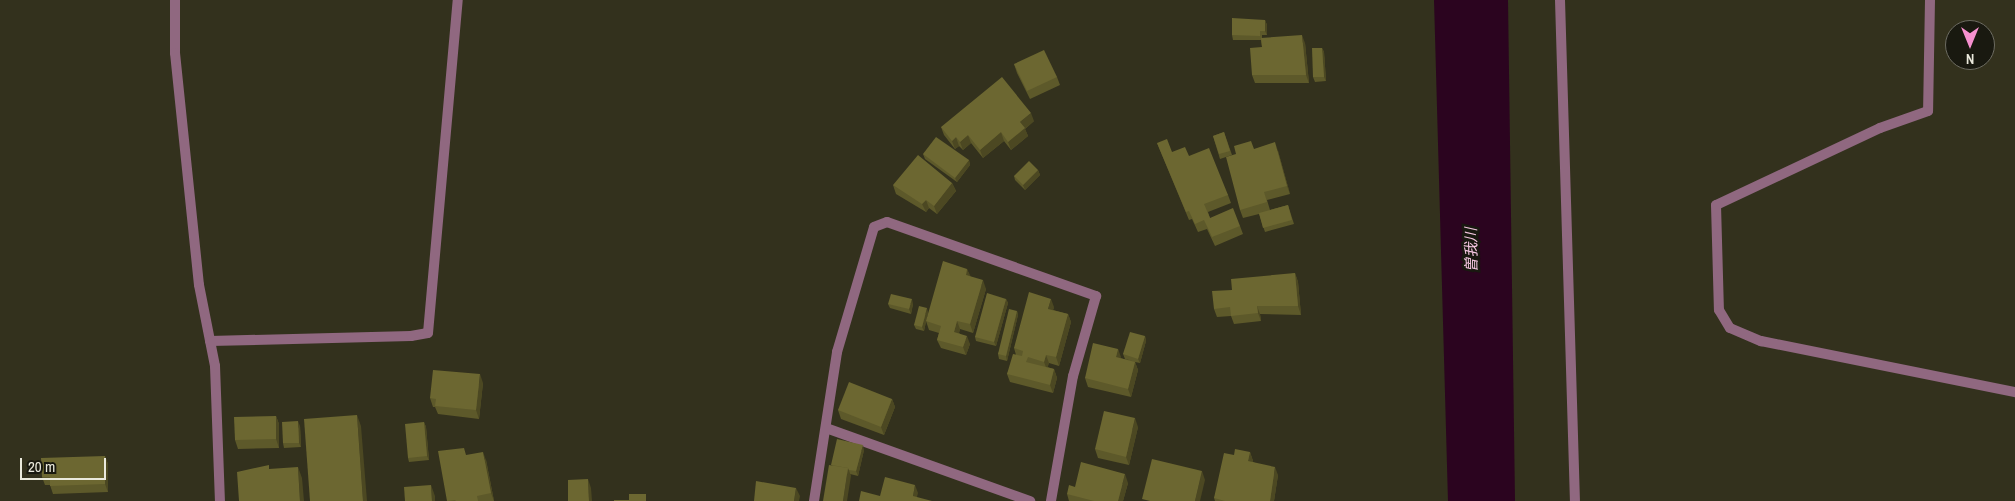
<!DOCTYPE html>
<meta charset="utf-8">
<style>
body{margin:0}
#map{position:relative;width:2015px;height:501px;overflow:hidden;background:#33311d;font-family:"Archivo Narrow","Noto Sans JP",sans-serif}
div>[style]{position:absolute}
.water>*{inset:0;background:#2b041f}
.street>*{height:10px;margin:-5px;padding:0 5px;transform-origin:5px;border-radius:5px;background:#906880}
.wall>*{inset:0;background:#5d592a}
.shaded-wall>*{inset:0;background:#4c4822}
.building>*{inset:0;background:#6c6731}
span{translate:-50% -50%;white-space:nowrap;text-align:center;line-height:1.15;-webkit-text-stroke:5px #191910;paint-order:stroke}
.water-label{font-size:15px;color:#f6c7e2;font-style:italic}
.north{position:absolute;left:1945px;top:20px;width:50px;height:50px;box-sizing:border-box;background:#191910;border:1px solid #6d6c62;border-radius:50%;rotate:180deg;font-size:14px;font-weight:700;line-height:20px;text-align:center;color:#eae9dc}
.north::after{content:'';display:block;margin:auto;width:18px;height:22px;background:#f690cf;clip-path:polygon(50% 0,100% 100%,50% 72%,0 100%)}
.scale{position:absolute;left:20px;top:458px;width:86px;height:22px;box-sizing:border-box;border:2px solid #eae9dc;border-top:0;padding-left:6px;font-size:15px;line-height:18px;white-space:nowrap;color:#eae9dc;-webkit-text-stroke:4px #191910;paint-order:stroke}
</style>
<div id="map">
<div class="water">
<i style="clip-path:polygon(1434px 0,1508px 0,1515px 501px,1448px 501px)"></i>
</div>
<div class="street">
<i style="left:175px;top:0;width:53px;rotate:90deg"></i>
<i style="left:175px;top:53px;width:233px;rotate:84.1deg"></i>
<i style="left:199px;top:285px;width:83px;rotate:78.8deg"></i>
<i style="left:215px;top:366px;width:135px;rotate:87.9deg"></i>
<i style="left:1560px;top:0;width:501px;rotate:88.29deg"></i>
<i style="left:1930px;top:0;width:111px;rotate:91deg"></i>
<i style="left:1928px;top:111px;width:51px;rotate:160.5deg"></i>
<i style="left:1880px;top:128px;width:181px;rotate:154.8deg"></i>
<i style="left:1716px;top:205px;width:105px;rotate:88.4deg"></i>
<i style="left:1719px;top:310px;width:21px;rotate:59deg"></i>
<i style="left:1730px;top:328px;width:34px;rotate:23deg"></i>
<i style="left:1761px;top:341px;width:259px;rotate:11.4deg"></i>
<i style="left:210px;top:341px;width:201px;rotate:-1.4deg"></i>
<i style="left:411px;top:336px;width:17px;rotate:-10deg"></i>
<i style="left:428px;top:333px;width:334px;rotate:-84.9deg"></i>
<i style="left:826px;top:428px;width:217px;rotate:19.7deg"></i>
<i style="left:814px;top:501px;width:151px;rotate:-81.2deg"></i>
<i style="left:837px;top:352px;width:130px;rotate:-73.5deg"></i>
<i style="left:874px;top:227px;width:14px;rotate:-21deg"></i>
<i style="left:887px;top:222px;width:222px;rotate:19.5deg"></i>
<i style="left:1096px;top:296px;width:83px;rotate:106deg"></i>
<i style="left:1073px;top:376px;width:127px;rotate:100deg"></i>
</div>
<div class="wall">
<i style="clip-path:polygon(1265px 20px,1267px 25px,1267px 35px,1262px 35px,1262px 38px,1305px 43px,1309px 83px,1255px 83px,1252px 75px,1262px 47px,1261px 40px,1233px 40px,1232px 35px)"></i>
<i style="clip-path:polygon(1322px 48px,1324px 52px,1326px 81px,1315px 82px,1313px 77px)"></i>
<i style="clip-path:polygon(1014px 64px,1057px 77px,1060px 85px,1030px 99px,1017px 73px)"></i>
<i style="clip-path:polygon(1034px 121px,1025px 129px,1028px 136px,1011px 150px,1004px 141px,983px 158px,971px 143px,963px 150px,959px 146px,955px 149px,944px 135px,941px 127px)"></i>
<i style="clip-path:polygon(1224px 132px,1232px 155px,1220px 159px,1213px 136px)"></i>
<i style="clip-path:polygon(1157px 143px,1172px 152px,1189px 156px,1228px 195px,1231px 203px,1208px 212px,1210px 218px,1240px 226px,1243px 234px,1215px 246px,1207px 229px,1198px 232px,1192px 219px,1189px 220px)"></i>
<i style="clip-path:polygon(1254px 149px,1278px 151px,1290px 194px,1267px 200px,1270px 210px,1288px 205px,1294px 224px,1265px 232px,1259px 214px,1243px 218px,1240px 210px)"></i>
<i style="clip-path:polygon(923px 154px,969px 160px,970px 165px,957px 182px,925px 159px)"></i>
<i style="clip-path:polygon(1038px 170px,1040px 175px,1025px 190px,1015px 180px,1014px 176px)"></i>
<i style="clip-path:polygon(952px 183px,956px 191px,937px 214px,929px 208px,926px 212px,896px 194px,893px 185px)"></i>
<i style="clip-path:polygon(967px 269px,970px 277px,986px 289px,973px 333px,960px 329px,959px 333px,970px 344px,966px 355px,941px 348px,937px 340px,939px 333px,929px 330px,926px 321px)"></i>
<i style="clip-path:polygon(1295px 273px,1298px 282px,1301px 315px,1260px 314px,1261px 321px,1234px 324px,1231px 316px,1217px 317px,1214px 309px,1232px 290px)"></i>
<i style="clip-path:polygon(1006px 299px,1008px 303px,996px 346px,976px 341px,975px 337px)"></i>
<i style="clip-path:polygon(888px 304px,913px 304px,911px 314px,890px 308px)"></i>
<i style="clip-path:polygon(1054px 307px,1053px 310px,1068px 314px,1071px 322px,1059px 366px,1049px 363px,1047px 367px,1054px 369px,1057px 378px,1053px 393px,1010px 382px,1007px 374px,1016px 355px,1014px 348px)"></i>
<i style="clip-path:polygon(1017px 311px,1018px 315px,1007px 361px,999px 359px,998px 354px)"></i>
<i style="clip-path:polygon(928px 312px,924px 331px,916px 329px,914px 325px)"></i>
<i style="clip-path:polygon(1145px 336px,1146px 341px,1140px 363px,1135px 362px,1138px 370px,1131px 397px,1088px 387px,1085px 378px,1118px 349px,1120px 358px,1132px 361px,1125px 359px,1123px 354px)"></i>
<i style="clip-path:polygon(483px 383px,479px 419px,438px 414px,435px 407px,433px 407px,430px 398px)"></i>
<i style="clip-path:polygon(892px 399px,895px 407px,884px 435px,841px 419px,838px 410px)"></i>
<i style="clip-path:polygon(276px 416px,279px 424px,279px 448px,238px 449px,235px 440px)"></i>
<i style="clip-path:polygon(424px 422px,426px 427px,429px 460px,409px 462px,408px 458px)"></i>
<i style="clip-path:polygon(300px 426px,301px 447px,284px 448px,283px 443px)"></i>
<i style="clip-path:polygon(1138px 427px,1129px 465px,1098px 458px,1095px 449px)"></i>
<i style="clip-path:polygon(864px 450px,858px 476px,850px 474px,851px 476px,831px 465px)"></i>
<i style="clip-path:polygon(1250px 452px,1253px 461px,1253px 462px,1278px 475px,1274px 501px,1215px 501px,1214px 498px,1234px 455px)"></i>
<i style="clip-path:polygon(466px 455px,486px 460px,494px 501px,447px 501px)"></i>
<i style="clip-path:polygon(105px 456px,108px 464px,108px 492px,53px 494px,50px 485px,45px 485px,42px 477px)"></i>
<i style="clip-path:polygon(1128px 483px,1123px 501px,1069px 501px,1067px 494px)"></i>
</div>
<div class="shaded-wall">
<i style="clip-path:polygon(1265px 20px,1267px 25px,1267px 35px,1265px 31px)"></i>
<i style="clip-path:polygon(1302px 35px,1305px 43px,1309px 83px,1306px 75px)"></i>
<i style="clip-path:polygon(1322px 48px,1324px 52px,1326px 81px,1324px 77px)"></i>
<i style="clip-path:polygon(1031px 113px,1034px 121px,1025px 129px,1028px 136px,1011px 150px,1008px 142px,1020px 122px)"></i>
<i style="clip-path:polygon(1001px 132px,1004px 141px,983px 158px,980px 150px)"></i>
<i style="clip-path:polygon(968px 135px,971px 143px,963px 150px,960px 142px)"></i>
<i style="clip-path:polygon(956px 137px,959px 146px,955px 149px,952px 141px)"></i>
<i style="clip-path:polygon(1275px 142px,1278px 151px,1290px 194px,1287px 186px)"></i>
<i style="clip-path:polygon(969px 160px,970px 165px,957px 182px,955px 178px)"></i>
<i style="clip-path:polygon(1038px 170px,1040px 175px,1025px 190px,1023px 185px)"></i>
<i style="clip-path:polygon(952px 183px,956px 191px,937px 214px,934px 206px)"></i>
<i style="clip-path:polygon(926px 200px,929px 208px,926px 212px,922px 204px)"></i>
<i style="clip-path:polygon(967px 269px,971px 277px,966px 275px)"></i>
<i style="clip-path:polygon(1295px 273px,1298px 282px,1301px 315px,1298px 306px)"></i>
<i style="clip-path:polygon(983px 280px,986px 289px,973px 333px,970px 324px)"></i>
<i style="clip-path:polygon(912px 299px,913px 304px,911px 314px,909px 309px)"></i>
<i style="clip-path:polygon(1006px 299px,1008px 303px,996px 346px,994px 342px)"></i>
<i style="clip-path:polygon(1051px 299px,1054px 307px,1051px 317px,1048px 309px)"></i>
<i style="clip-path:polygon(1257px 306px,1260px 314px,1261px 321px,1258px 313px)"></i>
<i style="clip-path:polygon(927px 308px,928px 312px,924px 331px,922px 327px)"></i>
<i style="clip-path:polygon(1017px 311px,1018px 315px,1007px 361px,1006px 356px)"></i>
<i style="clip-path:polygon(1068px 314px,1071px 322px,1059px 366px,1056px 357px)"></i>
<i style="clip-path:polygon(957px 321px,960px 329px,957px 340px,954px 332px)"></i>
<i style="clip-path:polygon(967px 336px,970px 344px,966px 355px,963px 347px)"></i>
<i style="clip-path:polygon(1145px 336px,1146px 341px,1140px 363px,1138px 359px)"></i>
<i style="clip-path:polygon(1118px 349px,1121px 357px,1119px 366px,1116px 357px)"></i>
<i style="clip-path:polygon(1046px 355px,1049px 363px,1047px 370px,1044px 362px)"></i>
<i style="clip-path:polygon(1135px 362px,1138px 370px,1131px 397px,1128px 389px)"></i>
<i style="clip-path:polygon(1054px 369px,1057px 378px,1053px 393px,1050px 385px)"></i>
<i style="clip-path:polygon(480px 374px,483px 383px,479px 419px,476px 410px)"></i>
<i style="clip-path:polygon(892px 399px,895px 407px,884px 435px,881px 427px)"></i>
<i style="clip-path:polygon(357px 415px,361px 426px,367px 501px,363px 501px)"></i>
<i style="clip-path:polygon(276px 416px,279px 424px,279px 448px,276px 439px)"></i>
<i style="clip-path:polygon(1135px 418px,1138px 427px,1129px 465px,1126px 457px)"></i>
<i style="clip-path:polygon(298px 421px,300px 426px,301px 447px,299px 443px)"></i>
<i style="clip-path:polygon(424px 422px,426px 427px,429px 460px,427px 456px)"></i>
<i style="clip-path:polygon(863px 445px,864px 450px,858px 476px,856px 471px)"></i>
<i style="clip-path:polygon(483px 452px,486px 460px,494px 501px,491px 493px)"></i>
<i style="clip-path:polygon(1250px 452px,1253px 461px,1251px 469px,1248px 461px)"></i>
<i style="clip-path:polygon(105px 456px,108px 464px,108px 492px,105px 484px)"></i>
<i style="clip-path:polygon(298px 467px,302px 478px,304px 501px,300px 501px)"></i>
<i style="clip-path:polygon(1275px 467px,1278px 475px,1274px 501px,1270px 501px)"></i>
<i style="clip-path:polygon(848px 468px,851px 476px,847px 501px,843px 501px)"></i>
<i style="clip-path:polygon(1202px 471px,1205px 480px,1200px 501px,1195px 501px)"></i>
<i style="clip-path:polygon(1125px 474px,1128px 483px,1123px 501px,1118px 501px)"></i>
<i style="clip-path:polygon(588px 479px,591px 488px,592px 501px,589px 501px)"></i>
<i style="clip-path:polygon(431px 485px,435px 496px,435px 501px,432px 501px)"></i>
<i style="clip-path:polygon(915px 485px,918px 493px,916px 501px,913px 496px)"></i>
<i style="clip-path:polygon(796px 488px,800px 496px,799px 501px,794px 501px)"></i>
</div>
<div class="building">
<i style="clip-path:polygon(1232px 18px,1265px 20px,1265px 31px,1260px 31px,1260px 36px,1232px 35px)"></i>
<i style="clip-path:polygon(1302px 35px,1306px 75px,1252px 75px,1250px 48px,1262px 47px,1261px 38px)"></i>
<i style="clip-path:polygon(1312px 48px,1322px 48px,1324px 77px,1313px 77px)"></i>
<i style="clip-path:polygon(1044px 50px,1057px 77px,1027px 91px,1014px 64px)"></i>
<i style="clip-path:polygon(1002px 77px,1031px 113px,1020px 122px,1025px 128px,1008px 142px,1001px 132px,980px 150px,968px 135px,960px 142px,956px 137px,952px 141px,941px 127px)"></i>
<i style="clip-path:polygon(1224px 132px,1230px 151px,1219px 154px,1213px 136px)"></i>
<i style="clip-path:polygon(936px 137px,969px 160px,955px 178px,923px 154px)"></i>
<i style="clip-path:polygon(1167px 139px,1172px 152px,1185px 147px,1189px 156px,1209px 148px,1228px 195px,1204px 204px,1210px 218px,1233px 208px,1240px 226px,1212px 237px,1204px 220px,1195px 224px,1189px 211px,1186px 212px,1157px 143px)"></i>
<i style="clip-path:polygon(1251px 141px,1254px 149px,1275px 142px,1287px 186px,1264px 192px,1267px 202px,1240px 210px,1226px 157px,1236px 154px,1234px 146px)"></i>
<i style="clip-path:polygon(918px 155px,952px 183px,934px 206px,926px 200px,922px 204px,893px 185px)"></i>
<i style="clip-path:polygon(1029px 161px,1038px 170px,1023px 185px,1014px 176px)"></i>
<i style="clip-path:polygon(1288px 205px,1292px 220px,1263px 228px,1259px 213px)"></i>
<i style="clip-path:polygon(943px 261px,967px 269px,966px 275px,983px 280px,970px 324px,957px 321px,954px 332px,967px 336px,963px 347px,937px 340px,941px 326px,926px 321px)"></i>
<i style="clip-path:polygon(1295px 273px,1298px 306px,1257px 306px,1258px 313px,1231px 316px,1230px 307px,1214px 309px,1212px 291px,1232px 290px,1231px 279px)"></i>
<i style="clip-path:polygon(1029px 292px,1051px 299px,1048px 309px,1068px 314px,1056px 357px,1046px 355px,1044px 362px,1028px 357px,1026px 362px,1054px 369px,1050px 385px,1007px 374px,1013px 354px,1022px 356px,1023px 351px,1014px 348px)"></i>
<i style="clip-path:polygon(987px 293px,1006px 299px,994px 342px,975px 337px)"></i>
<i style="clip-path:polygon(891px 294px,912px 299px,909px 309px,888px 304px)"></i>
<i style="clip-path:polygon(919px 306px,927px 308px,922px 327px,914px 325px)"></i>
<i style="clip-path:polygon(1009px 309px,1017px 311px,1006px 356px,998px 354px)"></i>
<i style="clip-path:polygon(1130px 332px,1145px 336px,1138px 359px,1123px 354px)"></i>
<i style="clip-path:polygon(1093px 343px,1118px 349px,1116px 357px,1135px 362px,1128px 389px,1085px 378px)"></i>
<i style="clip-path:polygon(433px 370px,480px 374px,476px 410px,435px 406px,436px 399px,430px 398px)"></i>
<i style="clip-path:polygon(849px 382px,892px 399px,881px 427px,838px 410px)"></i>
<i style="clip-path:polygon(1104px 411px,1135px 418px,1126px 457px,1095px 449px)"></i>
<i style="clip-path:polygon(357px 415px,363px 501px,310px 501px,304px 419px)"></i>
<i style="clip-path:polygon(276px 416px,276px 439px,235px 440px,234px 417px)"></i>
<i style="clip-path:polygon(298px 421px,299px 443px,283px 443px,282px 422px)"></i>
<i style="clip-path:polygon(424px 422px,427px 456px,408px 458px,405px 424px)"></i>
<i style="clip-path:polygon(837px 439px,863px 445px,856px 471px,849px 470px,848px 468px,831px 465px)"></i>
<i style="clip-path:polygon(464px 448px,466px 455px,483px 452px,491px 493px,477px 496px,478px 501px,456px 501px,455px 500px,447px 501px,438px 451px)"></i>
<i style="clip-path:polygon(1235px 449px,1250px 452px,1248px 461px,1275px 467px,1270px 501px,1225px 501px,1214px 498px,1224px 453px,1234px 455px)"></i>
<i style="clip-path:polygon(105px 456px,105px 484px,50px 486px,50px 477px,42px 477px,41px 458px)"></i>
<i style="clip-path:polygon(1152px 459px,1202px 471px,1195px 501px,1150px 501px,1142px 499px)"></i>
<i style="clip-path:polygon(1081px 462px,1125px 474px,1118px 501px,1094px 501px,1067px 494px,1069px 485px,1075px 487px)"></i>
<i style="clip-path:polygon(269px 465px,269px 469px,298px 467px,300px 501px,239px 501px,237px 472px)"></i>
<i style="clip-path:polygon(829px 465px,848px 468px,843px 501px,823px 501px)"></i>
<i style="clip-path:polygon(885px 477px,915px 485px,913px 496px,932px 501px,859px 501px,861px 491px,880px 496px)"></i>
<i style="clip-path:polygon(588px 479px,589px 501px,568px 501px,568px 480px)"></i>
<i style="clip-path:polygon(756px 481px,796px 488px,794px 501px,754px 501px)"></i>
<i style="clip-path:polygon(431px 485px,432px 501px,405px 501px,404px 487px)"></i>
<i style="clip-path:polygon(629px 494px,646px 494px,646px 501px,614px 501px,614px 500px,629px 500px)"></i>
</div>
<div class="water-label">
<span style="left:1471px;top:250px;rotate:-91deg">曽我川</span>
</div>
<div class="north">N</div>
<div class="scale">20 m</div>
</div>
